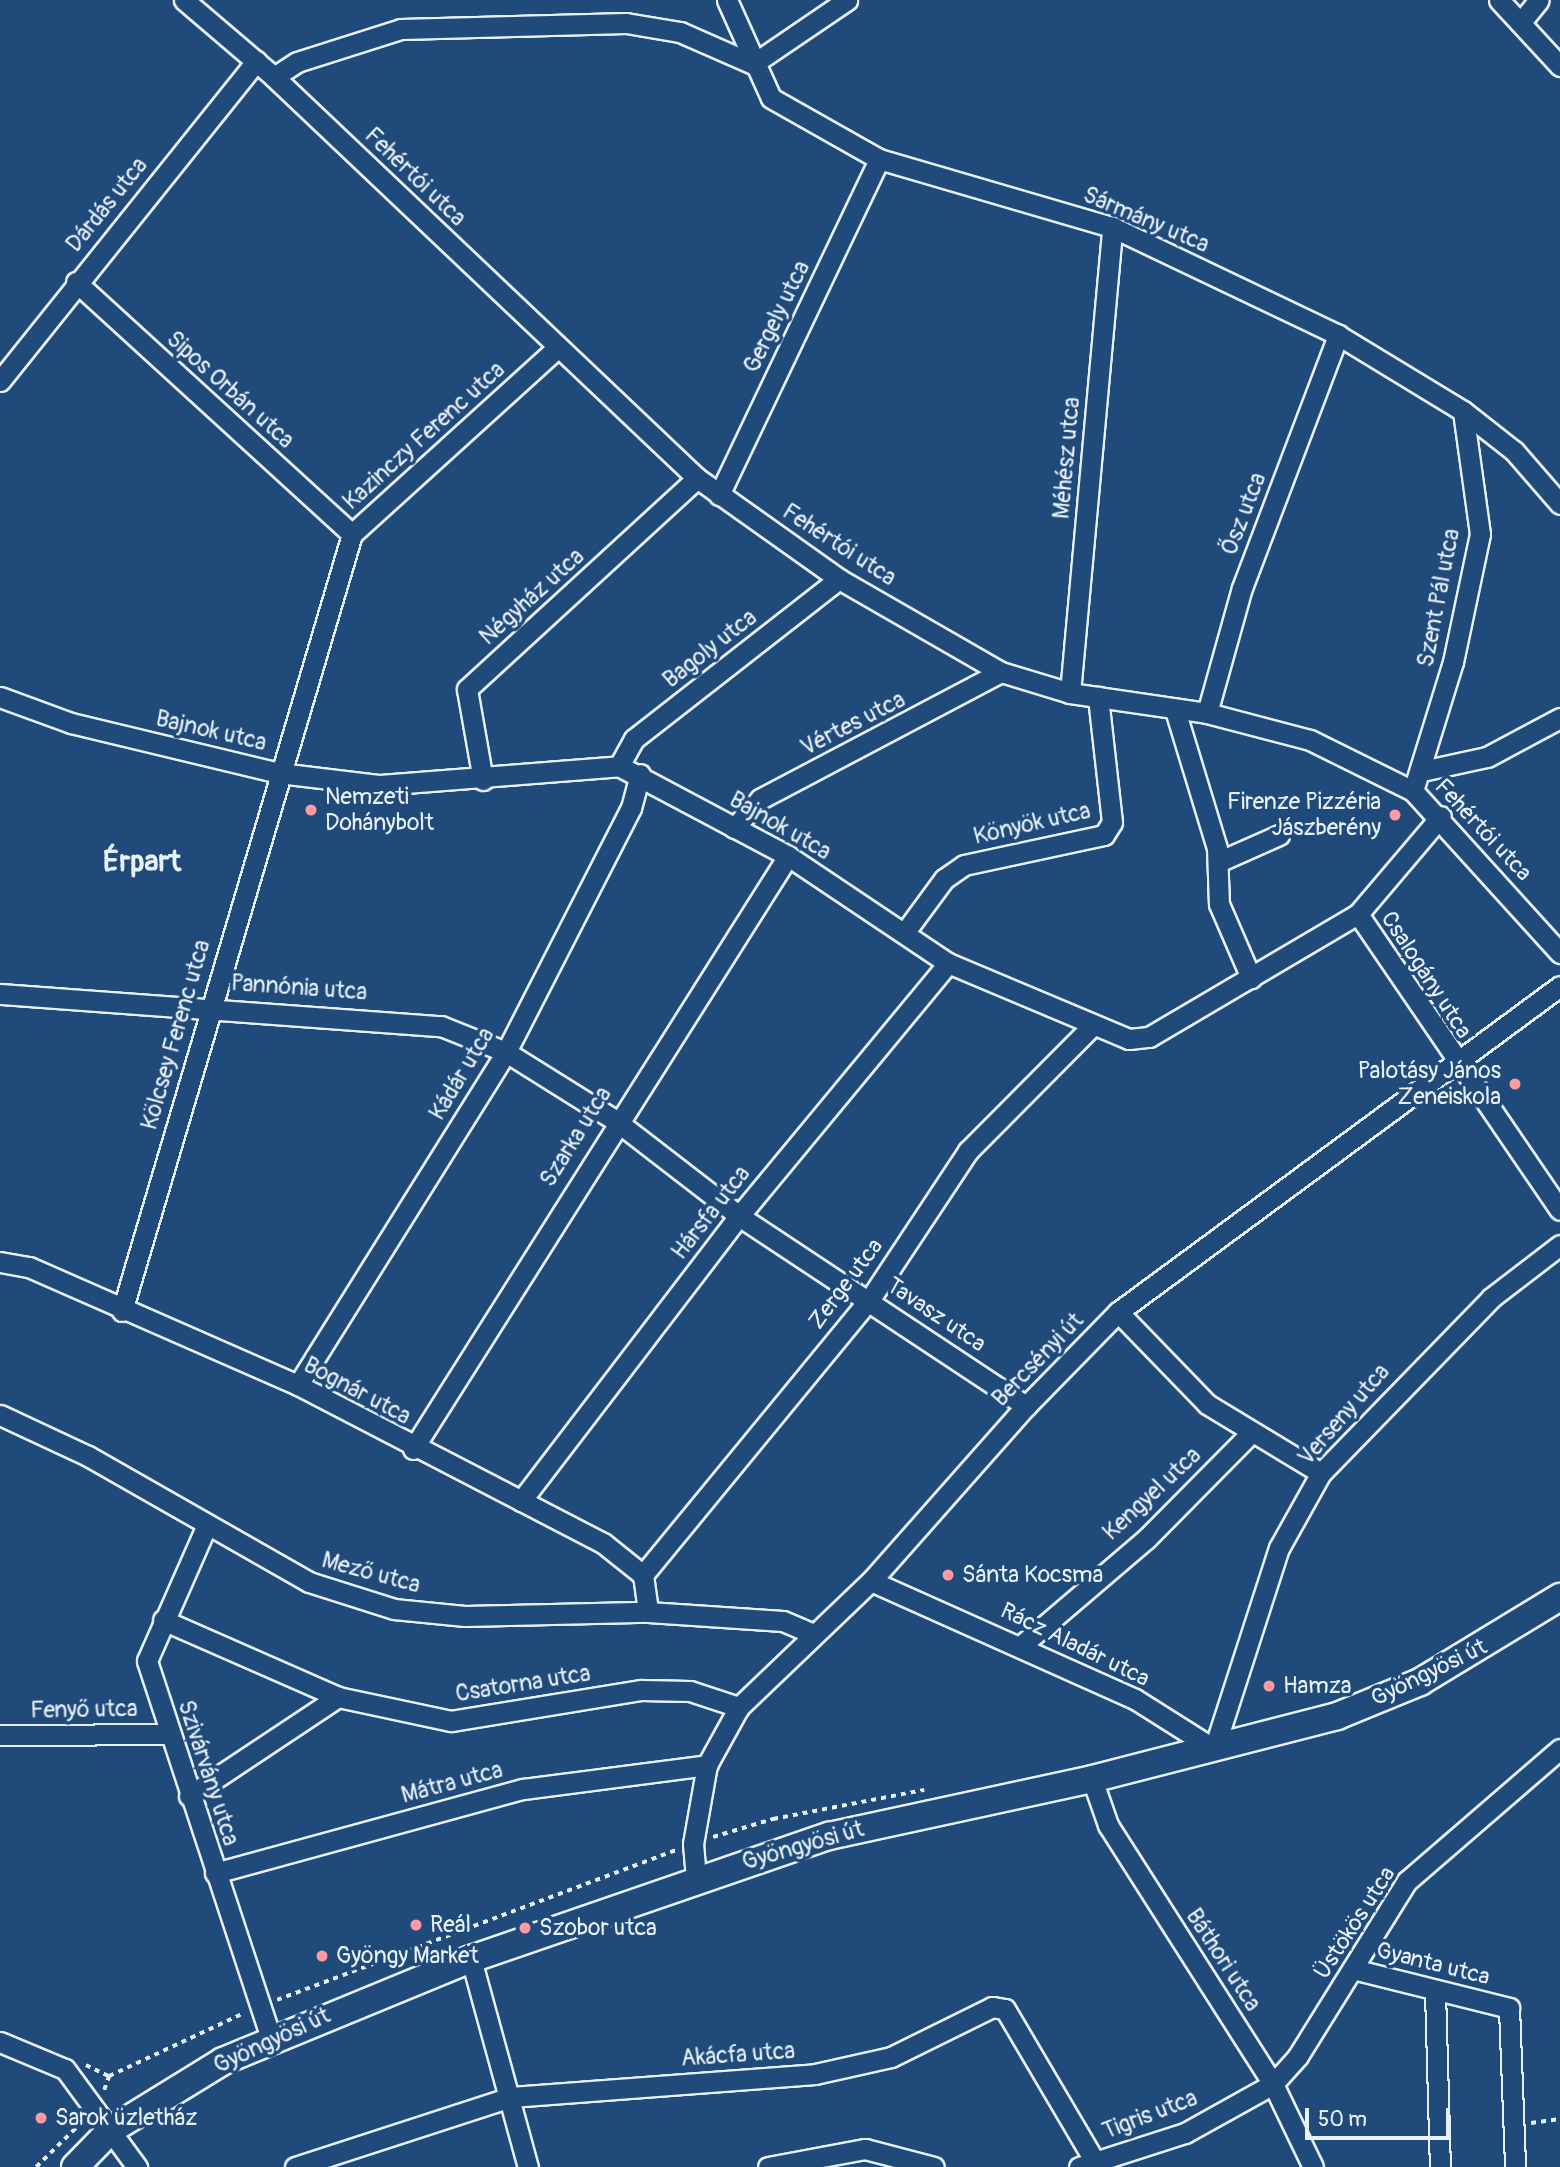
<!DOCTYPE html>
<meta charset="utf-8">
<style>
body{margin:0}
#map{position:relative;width:1560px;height:2167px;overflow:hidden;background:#1f4a7a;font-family:Pangolin,sans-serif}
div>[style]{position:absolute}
.path>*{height:3.5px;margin-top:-1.75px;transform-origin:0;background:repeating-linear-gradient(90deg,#e8f1f8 0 5px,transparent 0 10px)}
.roads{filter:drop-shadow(2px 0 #e8f1f8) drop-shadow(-2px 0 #e8f1f8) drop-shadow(0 2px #e8f1f8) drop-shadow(0 -2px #e8f1f8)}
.street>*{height:19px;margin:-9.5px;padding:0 9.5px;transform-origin:9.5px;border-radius:9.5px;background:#1f4a7a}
.secondary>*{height:26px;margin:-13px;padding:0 13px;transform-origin:13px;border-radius:13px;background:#1f4a7a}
.dots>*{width:19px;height:19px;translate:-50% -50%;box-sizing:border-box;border:4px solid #1f4a7a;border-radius:50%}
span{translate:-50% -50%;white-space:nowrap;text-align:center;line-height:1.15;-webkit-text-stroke:7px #1f4a7a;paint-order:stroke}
.street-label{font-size:23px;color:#e8f1f8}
.poi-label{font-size:23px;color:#e8f1f8}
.left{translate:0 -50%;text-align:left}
.right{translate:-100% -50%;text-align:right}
.district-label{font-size:30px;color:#e8f1f8;font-weight:700}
.scale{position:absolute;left:1305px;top:2108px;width:145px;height:32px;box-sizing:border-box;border:4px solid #e8f1f8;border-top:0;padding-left:9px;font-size:21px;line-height:24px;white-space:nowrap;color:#e8f1f8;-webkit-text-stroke:5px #1f4a7a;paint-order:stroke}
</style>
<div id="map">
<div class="path">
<i style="left:713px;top:1837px;width:63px;rotate:-16.7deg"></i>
<i style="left:773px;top:1819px;width:154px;rotate:-10.9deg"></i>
<i style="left:277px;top:2000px;width:426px;rotate:-20.6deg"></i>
<i style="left:86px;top:2065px;width:25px;rotate:26deg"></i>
<i style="left:104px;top:2090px;width:15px;rotate:-70deg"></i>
<i style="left:109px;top:2076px;width:149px;rotate:-25deg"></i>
<i style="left:1531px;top:2123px;width:29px;rotate:-8deg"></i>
<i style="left:36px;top:2167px;width:64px;rotate:-44.4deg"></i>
</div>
<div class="roads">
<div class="street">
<i style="left:184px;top:0;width:118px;rotate:40.5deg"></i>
<i style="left:274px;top:77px;width:583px;rotate:43.47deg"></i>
<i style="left:697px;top:478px;width:174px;rotate:35.4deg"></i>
<i style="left:839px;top:579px;width:187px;rotate:29.9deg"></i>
<i style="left:1001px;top:672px;width:72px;rotate:16.9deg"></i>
<i style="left:1070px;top:693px;width:138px;rotate:8.3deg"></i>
<i style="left:1207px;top:713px;width:106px;rotate:14.7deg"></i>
<i style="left:1310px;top:740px;width:115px;rotate:26.3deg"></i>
<i style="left:1413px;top:791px;width:219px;rotate:47.8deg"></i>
<i style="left:727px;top:0;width:107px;rotate:65.8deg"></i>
<i style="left:771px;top:98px;width:124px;rotate:29.5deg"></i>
<i style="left:879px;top:159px;width:243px;rotate:16.3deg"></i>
<i style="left:1112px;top:227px;width:250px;rotate:25.5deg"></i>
<i style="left:1338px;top:335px;width:146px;rotate:31.3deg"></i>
<i style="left:1463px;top:411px;width:65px;rotate:38.1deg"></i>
<i style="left:1514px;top:451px;width:70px;rotate:49deg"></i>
<i style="left:1499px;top:0;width:90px;rotate:47.3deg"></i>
<i style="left:1521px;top:22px;width:28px;rotate:-51deg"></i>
<i style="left:274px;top:77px;width:27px;rotate:-33deg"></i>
<i style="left:297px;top:62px;width:109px;rotate:-17.6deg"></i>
<i style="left:401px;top:29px;width:225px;rotate:-1.5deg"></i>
<i style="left:626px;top:23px;width:55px;rotate:9.5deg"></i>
<i style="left:680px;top:32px;width:80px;rotate:23.7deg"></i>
<i style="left:753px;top:64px;width:114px;rotate:-34.2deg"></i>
<i style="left:76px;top:282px;width:374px;rotate:42.4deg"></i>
<i style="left:0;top:381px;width:410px;rotate:-51.3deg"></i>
<i style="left:719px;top:495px;width:372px;rotate:-64.5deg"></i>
<i style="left:1070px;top:693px;width:468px;rotate:-84.8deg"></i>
<i style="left:0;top:697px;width:76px;rotate:20.1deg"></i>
<i style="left:71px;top:723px;width:214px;rotate:13.5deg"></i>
<i style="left:279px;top:773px;width:102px;rotate:6.8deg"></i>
<i style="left:380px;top:785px;width:240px;rotate:-4.5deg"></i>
<i style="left:619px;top:766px;width:191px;rotate:28deg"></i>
<i style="left:788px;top:856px;width:192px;rotate:33.8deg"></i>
<i style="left:948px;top:963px;width:196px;rotate:22.8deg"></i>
<i style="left:1129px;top:1039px;width:20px;rotate:-6deg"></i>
<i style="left:1149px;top:1037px;width:243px;rotate:-30.5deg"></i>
<i style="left:1358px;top:914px;width:128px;rotate:-49.7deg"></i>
<i style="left:1175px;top:710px;width:144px;rotate:73.1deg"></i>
<i style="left:1217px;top:848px;width:56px;rotate:88deg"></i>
<i style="left:1219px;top:904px;width:81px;rotate:66.6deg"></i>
<i style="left:1207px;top:713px;width:130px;rotate:-74.4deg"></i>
<i style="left:1242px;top:588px;width:271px;rotate:-69.2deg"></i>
<i style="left:619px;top:766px;width:31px;rotate:-61deg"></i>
<i style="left:634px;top:739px;width:260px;rotate:-38deg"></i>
<i style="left:1422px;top:771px;width:66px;rotate:-12.2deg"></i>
<i style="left:1487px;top:757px;width:83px;rotate:-28.1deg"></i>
<i style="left:483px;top:780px;width:92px;rotate:-100deg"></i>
<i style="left:467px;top:689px;width:312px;rotate:-42.5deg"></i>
<i style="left:1413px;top:791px;width:135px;rotate:-72.8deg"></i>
<i style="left:1453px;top:662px;width:131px;rotate:-78.1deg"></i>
<i style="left:1480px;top:534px;width:124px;rotate:-97.9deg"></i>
<i style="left:734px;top:828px;width:39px;rotate:-48deg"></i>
<i style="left:760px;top:799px;width:272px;rotate:-27.8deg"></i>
<i style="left:1218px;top:862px;width:67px;rotate:-23.9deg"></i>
<i style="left:1358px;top:914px;width:358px;rotate:55.7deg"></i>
<i style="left:905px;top:932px;width:66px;rotate:-53.7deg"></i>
<i style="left:944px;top:879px;width:24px;rotate:-35deg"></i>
<i style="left:964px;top:865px;width:143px;rotate:-12.1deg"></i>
<i style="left:1104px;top:835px;width:15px;rotate:-58deg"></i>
<i style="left:1112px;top:822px;width:126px;rotate:-96.4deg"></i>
<i style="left:0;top:994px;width:442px;rotate:4.2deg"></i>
<i style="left:441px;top:1026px;width:70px;rotate:21.8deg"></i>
<i style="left:506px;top:1052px;width:128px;rotate:32deg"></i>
<i style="left:615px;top:1120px;width:157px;rotate:37.7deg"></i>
<i style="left:739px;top:1216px;width:344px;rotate:33.5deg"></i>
<i style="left:0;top:1262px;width:29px;rotate:10deg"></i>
<i style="left:29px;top:1267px;width:294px;rotate:23.7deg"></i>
<i style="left:298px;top:1385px;width:343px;rotate:27.4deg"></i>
<i style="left:603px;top:1543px;width:51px;rotate:38.7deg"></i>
<i style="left:643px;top:1575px;width:37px;rotate:82deg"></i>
<i style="left:122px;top:1311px;width:810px;rotate:-73.51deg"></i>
<i style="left:352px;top:534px;width:278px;rotate:-42.2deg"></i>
<i style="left:1118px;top:1312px;width:128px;rotate:45.9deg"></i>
<i style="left:1207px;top:1404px;width:133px;rotate:31.2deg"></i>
<i style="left:298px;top:1385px;width:393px;rotate:-58deg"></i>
<i style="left:506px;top:1052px;width:274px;rotate:-62.9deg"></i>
<i style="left:631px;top:808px;width:35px;rotate:-75deg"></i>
<i style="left:0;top:1415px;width:97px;rotate:25deg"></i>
<i style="left:88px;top:1456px;width:254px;rotate:29.7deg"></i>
<i style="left:309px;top:1582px;width:89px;rotate:17.6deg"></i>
<i style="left:394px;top:1609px;width:71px;rotate:5.6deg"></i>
<i style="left:465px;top:1616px;width:183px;rotate:-1.3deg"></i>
<i style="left:648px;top:1612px;width:135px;rotate:3.8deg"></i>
<i style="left:783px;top:1621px;width:30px;rotate:23deg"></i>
<i style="left:413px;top:1449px;width:702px;rotate:-57.69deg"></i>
<i style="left:521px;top:1501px;width:359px;rotate:-52.6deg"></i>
<i style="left:739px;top:1216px;width:328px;rotate:-50.4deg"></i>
<i style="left:206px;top:1527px;width:146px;rotate:113.8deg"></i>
<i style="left:147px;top:1661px;width:397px;rotate:71.8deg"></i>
<i style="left:643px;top:1575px;width:357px;rotate:-50.6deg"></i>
<i style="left:870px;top:1299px;width:178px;rotate:-56.5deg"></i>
<i style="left:968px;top:1151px;width:176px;rotate:-45.2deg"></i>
<i style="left:871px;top:1581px;width:289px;rotate:24.1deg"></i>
<i style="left:1135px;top:1699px;width:93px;rotate:32.3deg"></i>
<i style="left:1214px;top:1749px;width:211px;rotate:-72.1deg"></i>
<i style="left:1279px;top:1548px;width:86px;rotate:-60.8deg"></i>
<i style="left:1321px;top:1473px;width:244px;rotate:-45.8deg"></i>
<i style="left:1491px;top:1298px;width:87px;rotate:-37.5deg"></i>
<i style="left:163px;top:1620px;width:191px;rotate:23.7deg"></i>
<i style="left:338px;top:1697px;width:116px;rotate:12deg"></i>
<i style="left:451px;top:1721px;width:193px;rotate:-9.3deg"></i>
<i style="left:641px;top:1690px;width:49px;rotate:1.2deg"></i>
<i style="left:690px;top:1691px;width:52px;rotate:18.1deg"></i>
<i style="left:1023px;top:1644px;width:162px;rotate:-40.5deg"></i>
<i style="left:1146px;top:1539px;width:149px;rotate:-45.3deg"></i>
<i style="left:0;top:1735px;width:169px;rotate:-0.3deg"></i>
<i style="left:1092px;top:1779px;width:49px;rotate:70.8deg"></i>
<i style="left:1108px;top:1825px;width:307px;rotate:57.5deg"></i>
<i style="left:1273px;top:2084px;width:92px;rotate:64.3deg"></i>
<i style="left:189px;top:1796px;width:179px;rotate:-33.6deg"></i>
<i style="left:215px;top:1873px;width:319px;rotate:-15.3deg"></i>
<i style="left:523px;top:1789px;width:186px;rotate:-7.4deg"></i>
<i style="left:696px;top:1878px;width:34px;rotate:-95deg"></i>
<i style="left:693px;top:1844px;width:80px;rotate:-80deg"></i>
<i style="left:707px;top:1765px;width:66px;rotate:-61.1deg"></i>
<i style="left:739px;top:1707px;width:182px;rotate:-43.7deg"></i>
<i style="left:871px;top:1581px;width:234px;rotate:-48.5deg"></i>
<i style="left:1026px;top:1406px;width:132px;rotate:-45.6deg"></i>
<i style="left:1118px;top:1312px;width:549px;rotate:-36.41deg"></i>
<i style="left:471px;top:1959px;width:216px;rotate:74.7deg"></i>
<i style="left:1353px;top:1969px;width:161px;rotate:14deg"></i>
<i style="left:1509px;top:2008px;width:159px;rotate:87.8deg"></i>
<i style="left:1435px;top:1991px;width:176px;rotate:88.4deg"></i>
<i style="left:0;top:2042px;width:70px;rotate:22.6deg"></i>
<i style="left:65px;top:2069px;width:122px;rotate:53.7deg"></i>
<i style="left:295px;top:2167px;width:227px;rotate:-18deg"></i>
<i style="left:511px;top:2097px;width:305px;rotate:-4.3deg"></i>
<i style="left:815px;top:2074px;width:78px;rotate:-12.6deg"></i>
<i style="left:891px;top:2057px;width:113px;rotate:-26.3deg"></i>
<i style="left:992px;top:2007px;width:13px;rotate:9deg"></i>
<i style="left:1005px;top:2009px;width:178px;rotate:59.5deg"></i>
<i style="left:768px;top:2167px;width:99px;rotate:-10.5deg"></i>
<i style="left:865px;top:2149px;width:71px;rotate:14.6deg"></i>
<i style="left:1079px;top:2167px;width:111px;rotate:-17.8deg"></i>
<i style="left:1185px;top:2133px;width:101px;rotate:-29.1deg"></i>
<i style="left:1273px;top:2084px;width:38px;rotate:-48deg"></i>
<i style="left:1298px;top:2056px;width:206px;rotate:-58.1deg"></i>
<i style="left:1407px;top:1881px;width:202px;rotate:-40.8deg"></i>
</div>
<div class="secondary">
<i style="left:75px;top:2167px;width:52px;rotate:-45.8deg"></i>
<i style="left:111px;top:2130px;width:132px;rotate:-31.6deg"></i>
<i style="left:223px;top:2061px;width:268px;rotate:-22.4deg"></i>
<i style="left:471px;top:1959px;width:379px;rotate:-19deg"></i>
<i style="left:829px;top:1836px;width:269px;rotate:-12.2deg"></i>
<i style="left:1092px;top:1779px;width:253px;rotate:-14.4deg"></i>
<i style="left:1337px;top:1716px;width:90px;rotate:-22.3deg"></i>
<i style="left:1420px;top:1682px;width:164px;rotate:-31.3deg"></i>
</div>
</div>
<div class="dots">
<i style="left:311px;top:810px;background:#ff9aa2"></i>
<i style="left:1395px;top:815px;background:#ff9aa2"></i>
<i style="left:1515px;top:1084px;background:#ff9aa2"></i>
<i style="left:948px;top:1575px;background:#ff9aa2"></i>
<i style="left:1269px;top:1686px;background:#ff9aa2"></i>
<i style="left:416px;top:1925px;background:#ff9aa2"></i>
<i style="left:525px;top:1928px;background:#ff9aa2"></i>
<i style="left:322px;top:1956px;background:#ff9aa2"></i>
<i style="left:41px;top:2118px;background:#ff9aa2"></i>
</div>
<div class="street-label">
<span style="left:415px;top:177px;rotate:44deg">Fehértói utca</span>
<span style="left:107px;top:205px;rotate:-51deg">Dárdás utca</span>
<span style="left:1146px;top:220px;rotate:23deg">Sármány utca</span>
<span style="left:777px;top:317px;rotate:-64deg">Gergely utca</span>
<span style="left:230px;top:390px;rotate:42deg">Sipos Orbán utca</span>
<span style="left:424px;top:436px;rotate:-42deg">Kazinczy Ferenc utca</span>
<span style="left:1067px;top:458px;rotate:-85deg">Méhész utca</span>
<span style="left:1244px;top:514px;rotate:-69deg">Ősz utca</span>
<span style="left:839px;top:545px;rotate:33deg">Fehértói utca</span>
<span style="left:532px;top:597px;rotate:-42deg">Négyház utca</span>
<span style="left:1439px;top:598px;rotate:-79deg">Szent Pál utca</span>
<span style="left:710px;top:649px;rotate:-38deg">Bagoly utca</span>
<span style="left:853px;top:724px;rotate:-27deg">Vértes utca</span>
<span style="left:211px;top:731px;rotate:13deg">Bajnok utca</span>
<span style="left:1032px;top:824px;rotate:-13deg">Könyök utca</span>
<span style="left:780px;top:826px;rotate:30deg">Bajnok utca</span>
<span style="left:1483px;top:830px;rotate:47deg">Fehértói utca</span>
<span style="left:1426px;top:975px;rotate:57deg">Csalogány utca</span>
<span style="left:299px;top:988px;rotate:4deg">Pannónia utca</span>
<span style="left:176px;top:1035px;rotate:-74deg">Kölcsey Ferenc utca</span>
<span style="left:462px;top:1074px;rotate:-59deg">Kádár utca</span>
<span style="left:576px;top:1137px;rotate:-58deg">Szarka utca</span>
<span style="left:711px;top:1213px;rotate:-52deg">Hársfa utca</span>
<span style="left:846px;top:1284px;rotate:-53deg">Zerge utca</span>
<span style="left:936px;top:1315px;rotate:34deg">Tavasz utca</span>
<span style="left:1038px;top:1360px;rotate:-46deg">Bercsényi út</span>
<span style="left:357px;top:1391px;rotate:28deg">Bognár utca</span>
<span style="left:1344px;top:1415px;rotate:-49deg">Verseny utca</span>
<span style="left:1152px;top:1494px;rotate:-43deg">Kengyel utca</span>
<span style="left:371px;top:1573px;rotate:15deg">Mező utca</span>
<span style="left:1075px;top:1645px;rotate:26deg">Rácz Aladár utca</span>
<span style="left:1429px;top:1673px;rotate:-26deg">Gyöngyösi út</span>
<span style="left:523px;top:1684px;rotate:-9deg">Csatorna utca</span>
<span style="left:84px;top:1710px;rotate:-1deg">Fenyő utca</span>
<span style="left:208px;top:1773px;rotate:72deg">Szivárvány utca</span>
<span style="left:452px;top:1783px;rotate:-15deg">Mátra utca</span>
<span style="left:803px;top:1846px;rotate:-16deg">Gyöngyösi út</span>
<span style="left:1355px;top:1923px;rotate:-57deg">Üstökös utca</span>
<span style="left:1223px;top:1960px;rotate:57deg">Báthori utca</span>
<span style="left:1433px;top:1964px;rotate:14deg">Gyanta utca</span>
<span style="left:272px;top:2041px;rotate:-25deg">Gyöngyösi út</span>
<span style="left:738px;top:2055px;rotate:-4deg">Akácfa utca</span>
<span style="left:1150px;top:2115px;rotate:-21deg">Tigris utca</span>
</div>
<div class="poi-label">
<span class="left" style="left:325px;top:810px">Nemzeti<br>Dohánybolt</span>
<span class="right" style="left:1381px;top:815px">Firenze Pizzéria<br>Jászberény</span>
<span class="right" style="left:1501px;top:1084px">Palotásy János<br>Zeneiskola</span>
<span class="left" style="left:962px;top:1575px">Sánta Kocsma</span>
<span class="left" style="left:1283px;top:1686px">Hamza</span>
<span class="left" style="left:430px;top:1925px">Reál</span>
<span class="left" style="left:539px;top:1928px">Szobor utca</span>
<span class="left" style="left:336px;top:1956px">Gyöngy Market</span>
<span class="left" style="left:55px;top:2118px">Sarok üzletház</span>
</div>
<div class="district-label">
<span style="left:142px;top:862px">Érpart</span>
</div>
<div class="scale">50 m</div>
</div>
